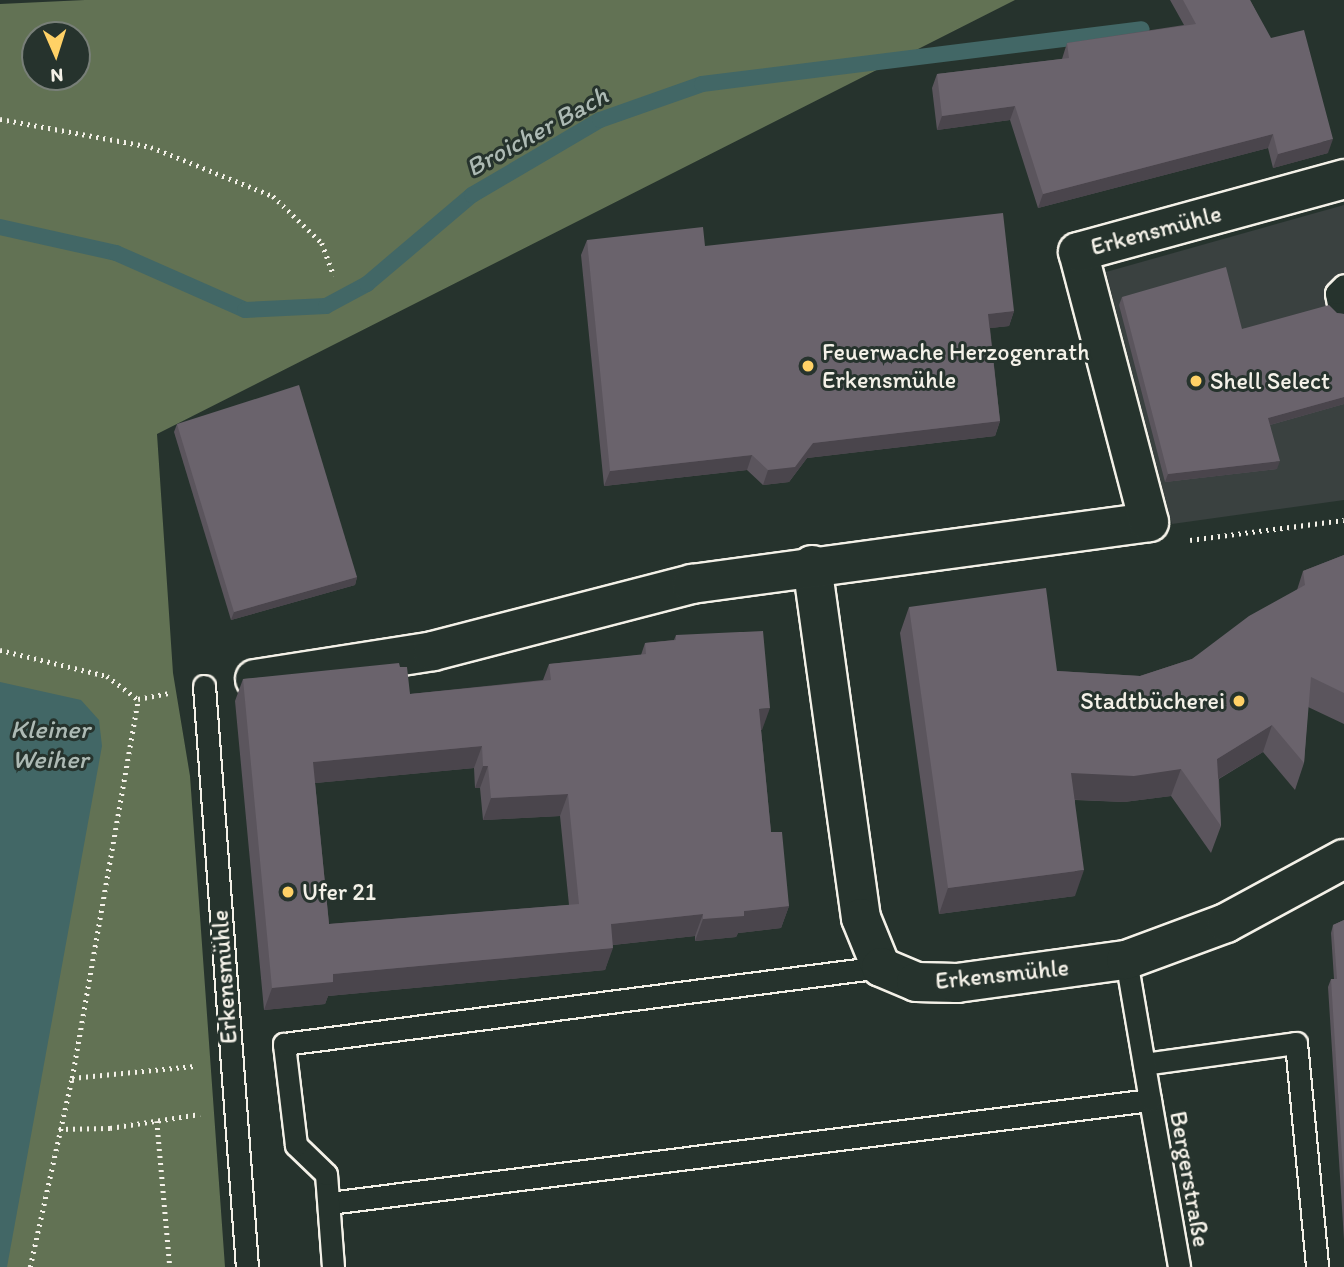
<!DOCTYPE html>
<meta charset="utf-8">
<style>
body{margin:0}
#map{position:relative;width:1344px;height:1267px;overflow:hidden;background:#26332d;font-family:Itim,sans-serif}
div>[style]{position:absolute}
.built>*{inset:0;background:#3a4140}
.green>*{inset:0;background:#627254}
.water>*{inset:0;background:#426766}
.stream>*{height:16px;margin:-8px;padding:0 8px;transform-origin:8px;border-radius:8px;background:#426766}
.path>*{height:4.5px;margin-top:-2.25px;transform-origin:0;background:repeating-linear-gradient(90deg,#f4f1e8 0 2px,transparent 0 7px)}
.roads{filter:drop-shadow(2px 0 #f4f1e8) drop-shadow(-2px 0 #f4f1e8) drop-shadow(0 2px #f4f1e8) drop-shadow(0 -2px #f4f1e8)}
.service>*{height:21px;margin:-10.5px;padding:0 10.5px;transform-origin:10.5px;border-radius:10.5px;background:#26332d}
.minor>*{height:38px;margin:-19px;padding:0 19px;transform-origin:19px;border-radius:19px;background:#26332d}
.wall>*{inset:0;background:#5b555d}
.shaded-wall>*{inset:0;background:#4a454c}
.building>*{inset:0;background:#6a636c}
.dots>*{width:19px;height:19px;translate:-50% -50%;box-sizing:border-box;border:4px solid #26332d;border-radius:50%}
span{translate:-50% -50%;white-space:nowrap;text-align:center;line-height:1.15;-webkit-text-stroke:6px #26332d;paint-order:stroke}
.street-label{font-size:24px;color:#f4f1e8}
.poi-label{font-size:24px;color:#f4f1e8}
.left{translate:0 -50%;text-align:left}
.right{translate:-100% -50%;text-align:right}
.water-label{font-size:26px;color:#adbab4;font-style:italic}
.north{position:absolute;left:21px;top:21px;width:70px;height:70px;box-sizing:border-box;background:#26332d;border:2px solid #787f78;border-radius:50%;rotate:177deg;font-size:19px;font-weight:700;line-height:28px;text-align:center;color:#f4f1e8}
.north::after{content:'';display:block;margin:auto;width:24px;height:32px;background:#ffd166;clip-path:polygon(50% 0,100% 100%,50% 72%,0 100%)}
</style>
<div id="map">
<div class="built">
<i style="clip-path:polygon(1344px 205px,1344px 500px,1172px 524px,1106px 272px)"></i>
</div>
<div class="green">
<i style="clip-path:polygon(evenodd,85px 0,1015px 0,157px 434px,173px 673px,190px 776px,225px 1267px,0 1267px,0 4px,85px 0,35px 35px,77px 35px,77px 77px,35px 77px,35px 35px)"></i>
</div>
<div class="water">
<i style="clip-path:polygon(0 682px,81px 700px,99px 720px,102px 746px,7px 1267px,0 1267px)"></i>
</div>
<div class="stream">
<i style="left:0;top:227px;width:119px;rotate:12.6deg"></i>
<i style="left:116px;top:253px;width:141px;rotate:23.8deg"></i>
<i style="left:245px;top:310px;width:81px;rotate:-2.8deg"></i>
<i style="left:326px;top:306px;width:47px;rotate:-28.2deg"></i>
<i style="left:367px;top:284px;width:138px;rotate:-40.3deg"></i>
<i style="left:472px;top:195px;width:148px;rotate:-30.4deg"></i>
<i style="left:600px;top:120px;width:108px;rotate:-19.4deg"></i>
<i style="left:702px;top:84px;width:443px;rotate:-7.1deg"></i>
</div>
<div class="path">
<i style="left:0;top:119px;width:154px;rotate:10.5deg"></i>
<i style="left:151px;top:147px;width:131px;rotate:21.9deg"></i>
<i style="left:273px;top:196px;width:68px;rotate:43.8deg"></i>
<i style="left:322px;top:243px;width:35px;rotate:70deg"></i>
<i style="left:1190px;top:540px;width:155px;rotate:-7.4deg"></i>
<i style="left:0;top:650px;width:110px;rotate:13.7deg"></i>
<i style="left:107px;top:676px;width:39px;rotate:37deg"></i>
<i style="left:138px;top:699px;width:31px;rotate:-11deg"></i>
<i style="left:72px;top:1078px;width:123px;rotate:-5.6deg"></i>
<i style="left:157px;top:1121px;width:147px;rotate:84.9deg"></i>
<i style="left:59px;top:1129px;width:51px;rotate:-1.1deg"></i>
<i style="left:110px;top:1128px;width:91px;rotate:-8.8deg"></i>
<i style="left:30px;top:1267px;width:194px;rotate:-77.5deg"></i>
<i style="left:72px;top:1078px;width:385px;rotate:-80.1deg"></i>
</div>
<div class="roads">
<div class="service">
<i style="left:1339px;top:309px;width:16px;rotate:-101deg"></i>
<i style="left:1336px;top:293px;width:11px;rotate:-45deg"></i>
<i style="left:204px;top:686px;width:583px;rotate:85.77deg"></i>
<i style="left:1144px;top:1064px;width:153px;rotate:-7.9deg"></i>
<i style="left:1296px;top:1043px;width:225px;rotate:84.6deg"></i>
<i style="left:1150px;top:1100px;width:169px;rotate:80.1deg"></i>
<i style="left:329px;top:1203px;width:827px;rotate:-7.15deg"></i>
<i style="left:1150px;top:1100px;width:142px;rotate:-99.7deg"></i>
<i style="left:333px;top:1267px;width:93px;rotate:-94.3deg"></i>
<i style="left:326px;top:1174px;width:42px;rotate:-136deg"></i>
<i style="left:296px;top:1145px;width:102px;rotate:-96.8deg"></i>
<i style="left:284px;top:1044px;width:602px;rotate:-7.35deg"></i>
</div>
<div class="minor">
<i style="left:812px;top:565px;width:356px;rotate:82.1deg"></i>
<i style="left:861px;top:918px;width:53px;rotate:67.8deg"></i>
<i style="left:881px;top:967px;width:38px;rotate:23deg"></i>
<i style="left:916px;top:982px;width:41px;rotate:1.4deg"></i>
<i style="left:957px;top:983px;width:171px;rotate:-7.8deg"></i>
<i style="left:1126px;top:960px;width:107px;rotate:-20.3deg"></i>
<i style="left:1226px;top:923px;width:134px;rotate:-28.5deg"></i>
<i style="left:255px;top:679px;width:180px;rotate:-8.9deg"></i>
<i style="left:433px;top:651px;width:268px;rotate:-14.5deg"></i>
<i style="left:692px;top:584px;width:461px;rotate:-7.7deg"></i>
<i style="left:1149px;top:522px;width:279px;rotate:-104.7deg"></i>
<i style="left:1078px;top:252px;width:276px;rotate:-15.3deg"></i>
</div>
</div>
<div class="wall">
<i style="clip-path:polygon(1170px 0,1250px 0,1328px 153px,1273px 168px,1268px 148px,1038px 208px,1010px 120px,937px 130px,932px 88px,937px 74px,1062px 59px,1067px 43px,1184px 25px)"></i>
<i style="clip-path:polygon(587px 240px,705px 246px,1014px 311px,1009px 326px,990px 328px,1000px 421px,995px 436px,807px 458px,789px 482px,763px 485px,747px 470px,604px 486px,581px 255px)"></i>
<i style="clip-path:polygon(1122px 297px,1242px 329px,1337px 313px,1344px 314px,1344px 404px,1270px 425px,1277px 469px,1165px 482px,1119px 305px)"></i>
<i style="clip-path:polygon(177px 424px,357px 577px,355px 585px,231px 620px,174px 432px)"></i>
<i style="clip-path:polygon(1344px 555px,1344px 724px,1308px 707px,1304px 763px,1295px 790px,1263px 752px,1219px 779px,1221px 826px,1211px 853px,1171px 796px,1124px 802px,1075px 800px,1075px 896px,939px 914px,900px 633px,909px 607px,1057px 671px,1140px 676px,1192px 659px,1297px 590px,1303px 571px)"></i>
<i style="clip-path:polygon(evenodd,676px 635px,762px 730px,761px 730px,771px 832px,789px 906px,781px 928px,738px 933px,736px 937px,695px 941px,695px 936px,613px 945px,605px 970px,328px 996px,325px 1004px,264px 1010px,235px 701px,243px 679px,400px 667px,410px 694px,543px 680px,549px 664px,641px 655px,645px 643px,674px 640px,676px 635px,474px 768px,475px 788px,480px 788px,483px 820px,560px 816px,569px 905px,329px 924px,315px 783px,474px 768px)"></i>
<i style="clip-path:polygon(1344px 920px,1344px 1240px,1328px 987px,1331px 979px,1334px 979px,1331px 933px,1333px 925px)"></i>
</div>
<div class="shaded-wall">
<i style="clip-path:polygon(1015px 106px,1010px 120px,937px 130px,942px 116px)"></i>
<i style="clip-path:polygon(1273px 134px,1268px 148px,1038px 208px,1043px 194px)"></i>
<i style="clip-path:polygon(1333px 139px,1328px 153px,1273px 168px,1278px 154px)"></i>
<i style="clip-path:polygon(1014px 311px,1009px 326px,982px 329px,988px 314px)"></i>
<i style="clip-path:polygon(1344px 397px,1344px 404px,1266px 426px,1268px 418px)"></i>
<i style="clip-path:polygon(1000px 421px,995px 436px,807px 458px,789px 482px,763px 485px,768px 470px,813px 443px)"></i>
<i style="clip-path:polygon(752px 455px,747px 470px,604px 486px,610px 471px)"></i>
<i style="clip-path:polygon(1280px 461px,1277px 469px,1165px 482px,1168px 474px)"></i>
<i style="clip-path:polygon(357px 577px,355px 585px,231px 620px,234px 612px)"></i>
<i style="clip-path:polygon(770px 708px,762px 730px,751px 731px,759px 709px)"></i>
<i style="clip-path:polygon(1272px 725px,1263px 752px,1208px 785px,1217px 759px)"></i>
<i style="clip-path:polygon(482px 746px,474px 768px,305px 784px,313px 762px)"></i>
<i style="clip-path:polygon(483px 766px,488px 766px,480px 788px,475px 788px)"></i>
<i style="clip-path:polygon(1181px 769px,1171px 796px,1124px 802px,1061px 799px,1071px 773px)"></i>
<i style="clip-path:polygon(568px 794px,560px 816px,483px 820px,491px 798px)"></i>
<i style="clip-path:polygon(1084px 870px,1075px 896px,939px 914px,948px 888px)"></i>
<i style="clip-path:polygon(789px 906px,781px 928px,738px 933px,736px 937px,695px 941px,703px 919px,744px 911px)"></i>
<i style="clip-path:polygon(703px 914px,695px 936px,603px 946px,611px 924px)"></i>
<i style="clip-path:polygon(613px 948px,605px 970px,328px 996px,325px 1004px,264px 1010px,272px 988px,333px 974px)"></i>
</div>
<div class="building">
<i style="clip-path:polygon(1183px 0,1250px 0,1271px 38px,1304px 30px,1333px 139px,1278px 154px,1273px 134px,1043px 194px,1015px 106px,942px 116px,937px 74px,1069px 58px,1067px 43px,1196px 24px)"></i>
<i style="clip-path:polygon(1003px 213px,1014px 311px,988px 314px,1000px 421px,813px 443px,795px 467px,768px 470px,752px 455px,610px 471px,587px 240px,703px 227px,705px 246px)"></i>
<i style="clip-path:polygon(1226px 267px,1242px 329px,1329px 305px,1337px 313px,1344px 314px,1344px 397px,1268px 418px,1280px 461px,1168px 474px,1122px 297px)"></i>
<i style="clip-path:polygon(299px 385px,357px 577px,234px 612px,177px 424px)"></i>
<i style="clip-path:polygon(1344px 555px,1344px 693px,1311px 677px,1304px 763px,1272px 725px,1217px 759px,1221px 826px,1181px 769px,1134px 776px,1071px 773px,1084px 870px,948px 888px,909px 607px,1046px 588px,1057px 671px,1140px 676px,1192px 659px,1249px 616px,1305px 585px,1303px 571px)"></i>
<i style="clip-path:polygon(evenodd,763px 631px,770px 708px,759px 709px,771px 832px,782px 832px,789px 906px,744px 911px,744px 916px,703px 919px,703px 914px,611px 924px,613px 948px,333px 974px,333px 982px,272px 988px,243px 679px,399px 663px,400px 667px,407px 667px,410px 694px,551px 680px,549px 664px,646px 654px,645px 643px,676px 640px,676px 635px,763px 631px,482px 746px,483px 766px,488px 766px,491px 798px,568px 794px,579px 904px,329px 924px,313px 762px,482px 746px)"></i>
<i style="clip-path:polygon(1344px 920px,1344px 1188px,1331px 979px,1337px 979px,1333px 925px)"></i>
</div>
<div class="dots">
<i style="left:808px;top:366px;background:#ffd166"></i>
<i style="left:1196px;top:381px;background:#ffd166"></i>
<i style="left:1239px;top:701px;background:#ffd166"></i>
<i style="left:288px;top:892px;background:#ffd166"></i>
</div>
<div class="street-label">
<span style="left:1156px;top:230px;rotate:-15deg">Erkensmühle</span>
<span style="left:1002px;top:974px;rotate:-6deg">Erkensmühle</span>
<span style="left:224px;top:977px;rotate:-94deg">Erkensmühle</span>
<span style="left:1190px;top:1179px;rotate:80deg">Bergerstraße</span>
</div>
<div class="poi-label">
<span class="left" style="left:822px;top:366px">Feuerwache Herzogenrath<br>Erkensmühle</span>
<span class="left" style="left:1210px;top:381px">Shell Select</span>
<span class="right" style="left:1225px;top:701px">Stadtbücherei</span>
<span class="left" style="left:302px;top:892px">Ufer 21</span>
</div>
<div class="water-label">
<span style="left:537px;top:132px;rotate:-29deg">Broicher Bach</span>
<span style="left:50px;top:745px">Kleiner<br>Weiher</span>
</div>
<div class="north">N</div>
</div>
